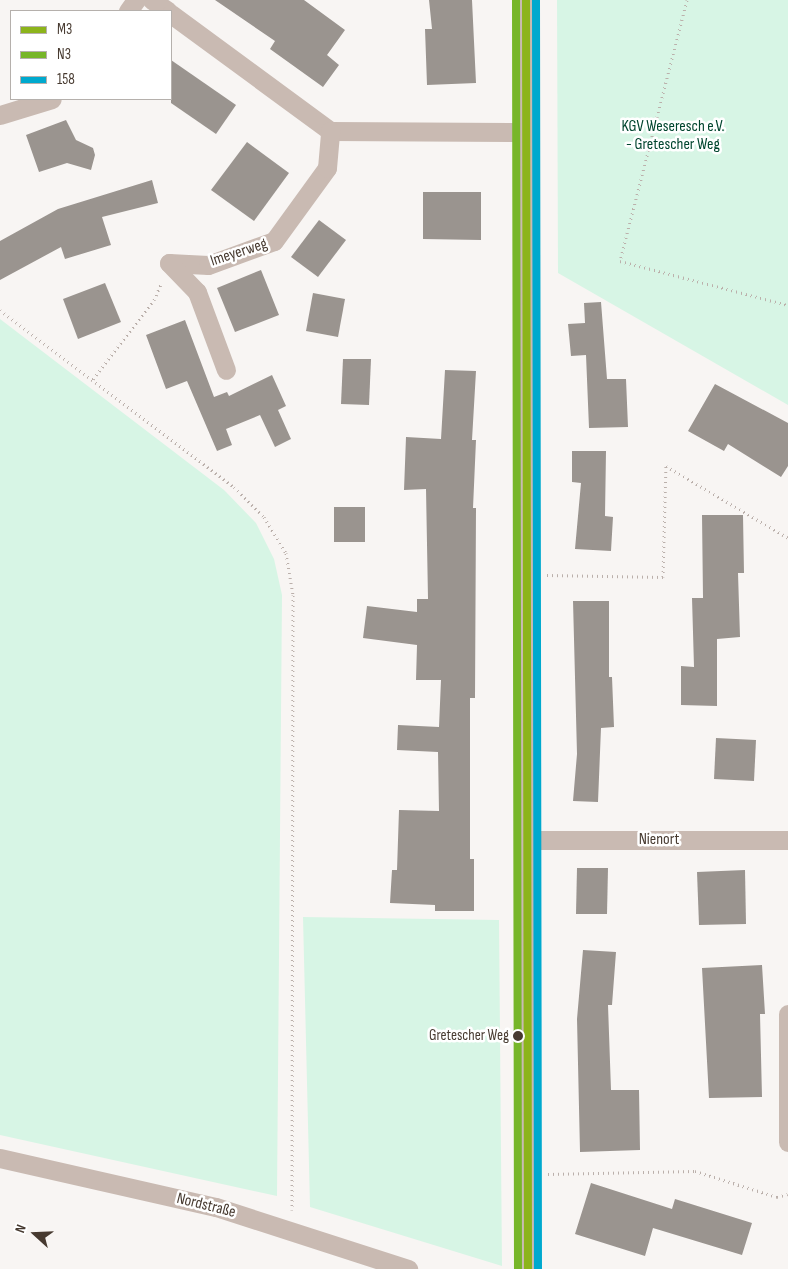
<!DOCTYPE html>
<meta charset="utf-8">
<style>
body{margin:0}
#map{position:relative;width:788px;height:1269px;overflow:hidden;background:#f8f5f3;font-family:"Sofia Sans Condensed",sans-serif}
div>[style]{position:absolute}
.green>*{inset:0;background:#d7f5e5}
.building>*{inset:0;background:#9a948f}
.path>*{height:3px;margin-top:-1.5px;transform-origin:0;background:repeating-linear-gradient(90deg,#bbb0ab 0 1px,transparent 0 5px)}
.minor>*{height:19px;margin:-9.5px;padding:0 9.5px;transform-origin:9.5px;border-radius:9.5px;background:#c9bab2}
.bus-1>*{height:8px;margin:-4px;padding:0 4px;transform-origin:4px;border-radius:4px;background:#8cb41b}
.bus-2>*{height:8px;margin:-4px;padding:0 4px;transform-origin:4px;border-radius:4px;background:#77b629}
.bus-3>*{height:8px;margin:-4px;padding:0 4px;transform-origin:4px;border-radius:4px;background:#00a9ce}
.dots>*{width:14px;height:14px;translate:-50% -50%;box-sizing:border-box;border:2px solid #fff;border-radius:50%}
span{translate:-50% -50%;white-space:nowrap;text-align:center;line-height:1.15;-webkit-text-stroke:5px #fff;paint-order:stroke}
.bus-label{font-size:15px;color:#473a30}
.right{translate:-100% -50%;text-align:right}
.park-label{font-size:16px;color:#00452e}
.street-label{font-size:16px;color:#473a30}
.legend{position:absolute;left:10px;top:10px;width:162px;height:90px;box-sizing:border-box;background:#fff;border:1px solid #b5b0ac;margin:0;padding:6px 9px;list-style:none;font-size:15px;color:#473a30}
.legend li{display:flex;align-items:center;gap:10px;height:25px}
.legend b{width:25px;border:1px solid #b5b0ac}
.north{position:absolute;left:10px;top:1209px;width:50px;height:50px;-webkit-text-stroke:4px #fff;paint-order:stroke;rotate:290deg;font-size:14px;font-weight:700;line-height:20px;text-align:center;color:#473a30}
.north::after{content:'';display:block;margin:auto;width:18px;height:22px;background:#473a30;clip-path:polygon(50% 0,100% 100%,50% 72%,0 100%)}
</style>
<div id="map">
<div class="green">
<i style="clip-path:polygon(557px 0,788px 0,788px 405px,558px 273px)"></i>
<i style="clip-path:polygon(0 319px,224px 490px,256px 523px,274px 559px,282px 595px,277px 1196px,0 1135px)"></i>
<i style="clip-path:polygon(303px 917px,499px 920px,502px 1266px,310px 1207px)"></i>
</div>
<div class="building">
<i style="clip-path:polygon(215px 0,304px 0,345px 30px,327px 55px,339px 65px,323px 87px,270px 49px,275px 41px)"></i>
<i style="clip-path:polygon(429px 0,472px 0,476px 83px,427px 85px,425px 29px,432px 29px)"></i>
<i style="clip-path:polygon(171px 60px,236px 105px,216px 134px,171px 103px)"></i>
<i style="clip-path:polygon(66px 120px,76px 140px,93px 148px,95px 155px,91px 170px,67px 163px,39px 172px,26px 135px)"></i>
<i style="clip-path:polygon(247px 142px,289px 173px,254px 221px,211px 190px)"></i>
<i style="clip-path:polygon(152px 180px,158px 203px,102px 217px,111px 245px,65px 259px,61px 247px,0 280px,0 241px,58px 209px)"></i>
<i style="clip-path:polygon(423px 192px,481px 192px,481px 240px,423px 239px)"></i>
<i style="clip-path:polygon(319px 220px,346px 240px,318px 277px,291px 257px)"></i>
<i style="clip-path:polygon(261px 270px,279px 315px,235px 332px,217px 288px)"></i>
<i style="clip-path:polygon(105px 283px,121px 322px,78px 339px,63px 299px)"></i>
<i style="clip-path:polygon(313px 293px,345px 299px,338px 337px,306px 331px)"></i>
<i style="clip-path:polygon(601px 302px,607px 379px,626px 379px,628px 427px,589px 428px,586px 355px,571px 356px,568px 324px,585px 323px,584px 303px)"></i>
<i style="clip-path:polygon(185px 320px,214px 397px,227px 392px,229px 396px,272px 375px,286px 406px,278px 410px,291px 439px,275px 447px,260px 415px,226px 429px,232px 445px,217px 451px,187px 381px,166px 389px,146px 335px)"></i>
<i style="clip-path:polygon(343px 359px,371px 359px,369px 405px,341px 404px)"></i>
<i style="clip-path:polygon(445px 370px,476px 371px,472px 440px,476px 440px,473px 508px,476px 508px,475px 698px,470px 698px,470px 859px,474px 859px,474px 911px,435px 911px,435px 905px,390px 903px,392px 870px,397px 870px,399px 810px,439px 811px,438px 752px,397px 750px,398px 725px,439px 727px,441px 680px,416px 680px,417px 645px,363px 638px,367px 606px,417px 612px,417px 599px,428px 599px,426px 489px,404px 490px,406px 437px,441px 439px)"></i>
<i style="clip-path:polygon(715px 384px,788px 423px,788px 466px,781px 477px,728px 444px,724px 451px,688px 431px)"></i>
<i style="clip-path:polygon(572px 451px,606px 451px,605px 516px,613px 517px,611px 551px,575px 549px,581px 483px,572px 482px)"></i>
<i style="clip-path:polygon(334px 507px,365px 507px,365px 542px,334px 542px)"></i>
<i style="clip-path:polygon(702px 515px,743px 515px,744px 573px,738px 573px,740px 637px,717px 639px,717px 706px,681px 705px,681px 666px,694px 667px,692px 598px,703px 598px)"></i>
<i style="clip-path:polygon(573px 601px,609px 601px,609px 677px,612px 677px,614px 727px,601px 728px,598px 802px,573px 801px,577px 754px)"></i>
<i style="clip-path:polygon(716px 738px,756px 740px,754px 781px,714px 779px)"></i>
<i style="clip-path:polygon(577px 868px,608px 868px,607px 914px,576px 914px)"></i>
<i style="clip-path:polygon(745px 870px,746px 924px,699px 925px,697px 872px)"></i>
<i style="clip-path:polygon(583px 950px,616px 952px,612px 1005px,608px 1005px,611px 1090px,639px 1090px,640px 1150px,580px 1152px,577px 1019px)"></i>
<i style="clip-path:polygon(762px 965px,765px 1014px,760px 1014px,762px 1097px,709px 1098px,702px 968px)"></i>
<i style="clip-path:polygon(591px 1183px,672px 1209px,675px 1199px,752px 1223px,742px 1255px,653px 1228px,645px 1256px,575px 1234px)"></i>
</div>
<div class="path">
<i style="left:687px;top:0;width:269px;rotate:104.4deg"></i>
<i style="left:620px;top:261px;width:174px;rotate:14.7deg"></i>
<i style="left:0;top:310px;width:293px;rotate:37.1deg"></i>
<i style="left:234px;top:487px;width:42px;rotate:45deg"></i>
<i style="left:264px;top:517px;width:42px;rotate:58.6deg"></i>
<i style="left:286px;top:553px;width:43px;rotate:80.5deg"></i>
<i style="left:293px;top:595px;width:615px;rotate:90.09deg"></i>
<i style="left:93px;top:379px;width:100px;rotate:-52.3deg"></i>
<i style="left:154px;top:300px;width:17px;rotate:-66deg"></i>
<i style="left:547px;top:575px;width:116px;rotate:1deg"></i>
<i style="left:663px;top:577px;width:111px;rotate:-88.5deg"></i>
<i style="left:666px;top:466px;width:142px;rotate:30.5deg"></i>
<i style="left:548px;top:1174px;width:147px;rotate:-1.2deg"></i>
<i style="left:695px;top:1171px;width:86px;rotate:17.6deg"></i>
<i style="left:777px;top:1197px;width:11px;rotate:-15deg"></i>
</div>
<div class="minor">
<i style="left:152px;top:0;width:19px;rotate:35deg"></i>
<i style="left:526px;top:0;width:1269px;rotate:89.91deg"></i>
<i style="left:128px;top:11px;width:14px;rotate:-54deg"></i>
<i style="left:171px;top:14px;width:197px;rotate:36.3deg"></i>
<i style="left:330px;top:131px;width:197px;rotate:0.3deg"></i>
<i style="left:0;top:115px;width:54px;rotate:-17.1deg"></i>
<i style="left:169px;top:263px;width:39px;rotate:3deg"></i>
<i style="left:208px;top:265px;width:70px;rotate:-20deg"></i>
<i style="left:274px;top:241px;width:90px;rotate:-54deg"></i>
<i style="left:327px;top:168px;width:37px;rotate:-85deg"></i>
<i style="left:169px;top:263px;width:40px;rotate:46deg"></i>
<i style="left:197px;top:292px;width:83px;rotate:69.6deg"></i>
<i style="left:530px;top:840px;width:258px"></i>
<i style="left:788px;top:1014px;width:128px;rotate:90deg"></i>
<i style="left:0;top:1158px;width:221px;rotate:12.8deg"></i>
<i style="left:216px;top:1207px;width:202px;rotate:17.9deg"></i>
</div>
<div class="bus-1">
<i style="left:526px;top:0;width:1269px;rotate:89.91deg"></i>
</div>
<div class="bus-2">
<i style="left:516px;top:0;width:1269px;rotate:89.91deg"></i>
</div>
<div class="bus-3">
<i style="left:536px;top:0;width:1269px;rotate:89.91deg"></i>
</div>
<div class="dots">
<i style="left:518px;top:1036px;background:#473a30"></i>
</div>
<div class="bus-label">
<span class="right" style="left:509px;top:1036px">Gretescher Weg</span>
</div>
<div class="park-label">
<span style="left:673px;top:136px">KGV Weseresch e.V.<br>- Gretescher Weg</span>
</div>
<div class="street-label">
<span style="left:239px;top:253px;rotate:-18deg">Imeyerweg</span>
<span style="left:659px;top:840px">Nienort</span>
<span style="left:206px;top:1206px;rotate:14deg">Nordstraße</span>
</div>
<ul class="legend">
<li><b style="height:6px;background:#8cb41b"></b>M3</li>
<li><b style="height:6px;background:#77b629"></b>N3</li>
<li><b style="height:6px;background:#00a9ce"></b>158</li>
</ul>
<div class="north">N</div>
</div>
